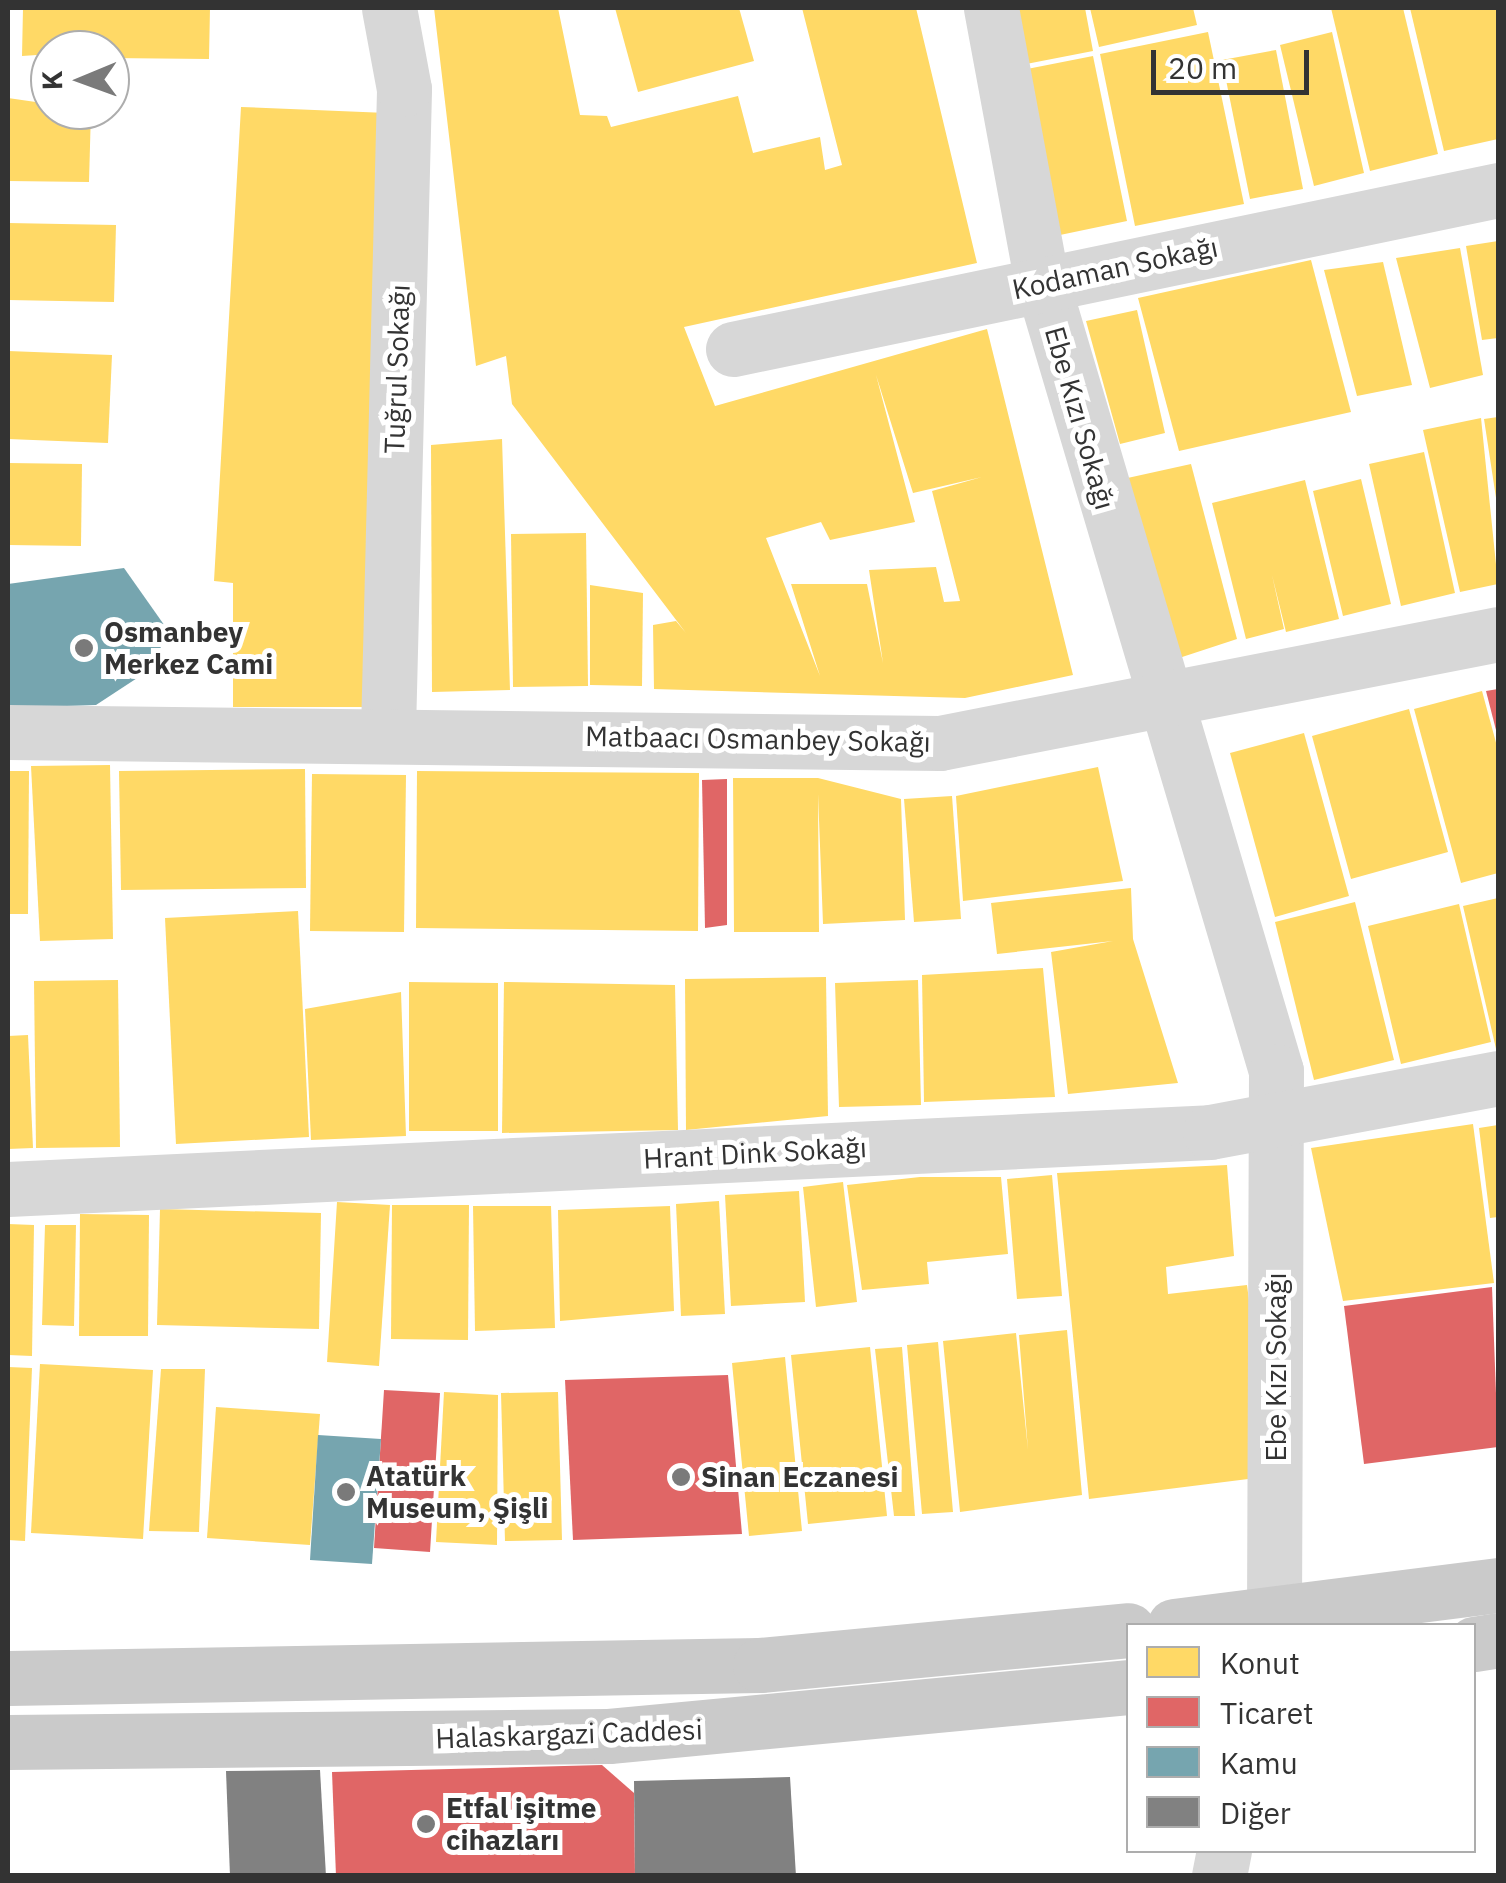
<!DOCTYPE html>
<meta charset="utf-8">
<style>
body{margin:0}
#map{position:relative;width:1506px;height:1883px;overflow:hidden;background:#fff;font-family:"IBM Plex Sans",sans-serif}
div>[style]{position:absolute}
.homes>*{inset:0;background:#ffd966}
.shops>*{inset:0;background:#e06666}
.public>*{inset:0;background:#76a5af}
.building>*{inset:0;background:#818181}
.street>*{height:55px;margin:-27.5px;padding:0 27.5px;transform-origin:27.5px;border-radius:27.5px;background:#d7d7d7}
.primary>*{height:55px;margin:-27.5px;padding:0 27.5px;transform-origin:27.5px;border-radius:27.5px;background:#cacaca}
.dots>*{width:28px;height:28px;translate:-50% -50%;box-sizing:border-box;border:5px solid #fff;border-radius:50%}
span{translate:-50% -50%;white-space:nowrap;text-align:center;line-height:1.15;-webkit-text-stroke:10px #fff;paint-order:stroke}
.street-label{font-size:28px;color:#333}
.poi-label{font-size:28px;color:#333;font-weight:700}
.left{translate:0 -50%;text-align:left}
.frame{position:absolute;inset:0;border:10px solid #333;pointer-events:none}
.legend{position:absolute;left:1126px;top:1623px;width:350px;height:230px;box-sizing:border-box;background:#fff;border:2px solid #adadad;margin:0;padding:12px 18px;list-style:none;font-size:30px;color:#333}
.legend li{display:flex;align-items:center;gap:20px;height:50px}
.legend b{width:50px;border:2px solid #adadad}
.north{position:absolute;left:30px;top:30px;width:100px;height:100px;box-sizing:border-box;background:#fff;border:2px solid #adadad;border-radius:50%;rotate:269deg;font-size:28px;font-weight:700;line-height:40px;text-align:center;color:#333}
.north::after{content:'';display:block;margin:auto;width:35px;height:45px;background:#7a7a7a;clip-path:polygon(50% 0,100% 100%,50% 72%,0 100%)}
.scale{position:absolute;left:1151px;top:50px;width:158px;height:45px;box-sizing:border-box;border:5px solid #333;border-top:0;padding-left:12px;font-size:30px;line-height:35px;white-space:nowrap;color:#333;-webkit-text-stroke:8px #fff;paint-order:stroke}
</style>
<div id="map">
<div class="homes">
<i style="clip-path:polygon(23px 8px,210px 8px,209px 59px,110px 58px,110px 50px,22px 56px)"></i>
<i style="clip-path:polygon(evenodd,434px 8px,558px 8px,580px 115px,607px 116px,611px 127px,738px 96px,753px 153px,820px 137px,825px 170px,842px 165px,802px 8px,916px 8px,977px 263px,684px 327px,715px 406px,987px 329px,1073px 675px,965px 698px,654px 689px,653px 625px,676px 621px,686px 633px,512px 404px,506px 356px,476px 366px,434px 8px,876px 375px,913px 493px,982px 477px,932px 491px,960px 601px,944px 602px,936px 567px,869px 570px,883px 663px,867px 584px,791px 584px,820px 676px,766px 538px,821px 522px,830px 540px,915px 522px,876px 375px)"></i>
<i style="clip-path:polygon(615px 8px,739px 8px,754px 61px,638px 92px)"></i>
<i style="clip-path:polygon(1009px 8px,1085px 8px,1093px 51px,1021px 65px)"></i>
<i style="clip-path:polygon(1090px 8px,1193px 8px,1197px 25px,1099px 47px)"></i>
<i style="clip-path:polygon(1331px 8px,1403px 8px,1438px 154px,1370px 171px)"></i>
<i style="clip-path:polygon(1410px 8px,1498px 8px,1498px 139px,1444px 151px)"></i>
<i style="clip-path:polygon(1208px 32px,1244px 204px,1135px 226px,1100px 54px)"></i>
<i style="clip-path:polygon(1332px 32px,1364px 173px,1314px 186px,1280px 45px)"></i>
<i style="clip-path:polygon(1276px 50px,1303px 189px,1250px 199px,1222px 60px)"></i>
<i style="clip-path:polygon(1093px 56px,1127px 221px,1060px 235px,1022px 70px)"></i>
<i style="clip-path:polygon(8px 98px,91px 110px,89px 182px,8px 181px)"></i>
<i style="clip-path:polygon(241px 107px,387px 113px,363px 707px,233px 707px,233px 583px,214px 581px)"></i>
<i style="clip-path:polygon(8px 223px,116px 225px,114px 302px,8px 300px)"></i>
<i style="clip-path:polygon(1498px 241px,1498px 338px,1482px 340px,1466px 246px)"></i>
<i style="clip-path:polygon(1460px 248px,1483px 375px,1430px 388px,1396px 258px)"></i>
<i style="clip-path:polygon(1311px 260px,1351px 412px,1179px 451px,1138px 298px)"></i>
<i style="clip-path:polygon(1383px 262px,1412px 385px,1357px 396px,1324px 270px)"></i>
<i style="clip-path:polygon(1137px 310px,1165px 433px,1120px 444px,1086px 321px)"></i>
<i style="clip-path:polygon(8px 351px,112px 355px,108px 443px,8px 439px)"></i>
<i style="clip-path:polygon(1498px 417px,1498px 498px,1496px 498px,1484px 419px)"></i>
<i style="clip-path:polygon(1481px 418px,1498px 584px,1460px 592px,1423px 430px)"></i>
<i style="clip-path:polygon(502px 439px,510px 690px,432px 692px,431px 445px)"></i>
<i style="clip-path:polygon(1424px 452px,1455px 593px,1401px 606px,1369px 464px)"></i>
<i style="clip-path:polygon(8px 463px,82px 464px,81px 546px,8px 545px)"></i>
<i style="clip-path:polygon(1191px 464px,1237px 639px,1173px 660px,1123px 479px)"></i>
<i style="clip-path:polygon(1361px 479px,1391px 604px,1343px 616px,1313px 491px)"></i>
<i style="clip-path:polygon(1305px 480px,1339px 619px,1286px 632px,1272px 575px,1284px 629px,1246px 639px,1212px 503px)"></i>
<i style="clip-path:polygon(586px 533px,588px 686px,513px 687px,511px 534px)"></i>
<i style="clip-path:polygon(590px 585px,643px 593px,642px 686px,590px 685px)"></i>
<i style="clip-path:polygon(1482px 691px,1498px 750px,1498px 873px,1461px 883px,1414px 709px)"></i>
<i style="clip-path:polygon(1409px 709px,1448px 852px,1351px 879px,1312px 736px)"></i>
<i style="clip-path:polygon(1304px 733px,1349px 896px,1275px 917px,1230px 753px)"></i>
<i style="clip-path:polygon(110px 765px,113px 939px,40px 941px,31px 766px)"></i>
<i style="clip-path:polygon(1098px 767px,1123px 881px,963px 901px,956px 796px)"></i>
<i style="clip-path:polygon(305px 769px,306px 888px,121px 890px,119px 771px)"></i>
<i style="clip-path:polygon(8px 771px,29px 771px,28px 914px,8px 914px)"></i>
<i style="clip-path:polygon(417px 771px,699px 773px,698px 931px,416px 928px)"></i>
<i style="clip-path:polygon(312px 774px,406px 775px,404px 932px,310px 931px)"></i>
<i style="clip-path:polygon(733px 778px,818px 778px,901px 799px,905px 920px,823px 924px,818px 794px,819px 932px,734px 932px)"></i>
<i style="clip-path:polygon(952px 796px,961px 919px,914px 922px,904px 799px)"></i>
<i style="clip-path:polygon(1131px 888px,1133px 939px,1178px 1083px,1068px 1094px,1051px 952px,1113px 941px,997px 954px,991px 903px)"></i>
<i style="clip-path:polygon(1498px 898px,1498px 1052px,1497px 1053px,1463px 906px)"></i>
<i style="clip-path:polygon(1355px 902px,1394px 1060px,1314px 1080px,1275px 922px)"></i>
<i style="clip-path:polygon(1459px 904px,1491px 1042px,1401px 1064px,1368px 926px)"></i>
<i style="clip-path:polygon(298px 911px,309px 1137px,176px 1144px,165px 918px)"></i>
<i style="clip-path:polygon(1043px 968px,1055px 1097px,924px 1102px,922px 975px)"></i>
<i style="clip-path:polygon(826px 977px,828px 1116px,686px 1130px,685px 979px)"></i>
<i style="clip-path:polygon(118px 980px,120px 1147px,36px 1148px,34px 981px)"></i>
<i style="clip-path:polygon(918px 980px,921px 1105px,839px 1107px,835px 983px)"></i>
<i style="clip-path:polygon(409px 982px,498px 983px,498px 1131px,409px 1131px)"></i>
<i style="clip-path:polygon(504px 982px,675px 985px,678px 1130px,502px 1133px)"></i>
<i style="clip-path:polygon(401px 992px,406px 1136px,311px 1140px,305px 1009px)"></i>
<i style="clip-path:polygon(28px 1035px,33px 1148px,8px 1149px,8px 1036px)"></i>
<i style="clip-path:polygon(1473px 1124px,1494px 1283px,1343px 1301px,1311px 1148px)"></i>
<i style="clip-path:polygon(1498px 1125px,1498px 1217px,1490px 1218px,1479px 1128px)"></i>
<i style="clip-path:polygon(1227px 1165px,1234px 1256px,1166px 1267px,1168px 1294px,1247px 1285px,1272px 1476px,1089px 1499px,1057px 1173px)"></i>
<i style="clip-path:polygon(1052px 1175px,1062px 1296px,1017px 1299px,1007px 1179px)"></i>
<i style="clip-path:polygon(920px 1177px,1001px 1177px,1008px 1254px,927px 1262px,929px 1284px,862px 1290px,847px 1185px)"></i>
<i style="clip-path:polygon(843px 1182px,857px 1302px,816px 1307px,803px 1187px)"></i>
<i style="clip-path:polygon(799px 1191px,805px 1302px,731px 1306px,725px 1195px)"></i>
<i style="clip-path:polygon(719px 1201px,725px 1314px,681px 1316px,676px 1204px)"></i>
<i style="clip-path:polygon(337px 1202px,390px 1205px,379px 1366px,327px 1362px)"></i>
<i style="clip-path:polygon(392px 1205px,469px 1205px,468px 1340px,391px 1339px)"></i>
<i style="clip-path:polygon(473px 1206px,551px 1206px,555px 1328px,475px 1331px)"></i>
<i style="clip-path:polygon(670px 1206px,674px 1311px,560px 1321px,558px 1210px)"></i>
<i style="clip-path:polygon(160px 1209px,321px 1213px,319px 1329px,157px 1325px)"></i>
<i style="clip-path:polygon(80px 1214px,149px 1215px,148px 1336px,79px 1336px)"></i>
<i style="clip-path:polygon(8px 1224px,34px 1225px,32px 1356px,8px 1355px)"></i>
<i style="clip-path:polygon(45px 1225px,76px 1225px,74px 1326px,42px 1325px)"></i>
<i style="clip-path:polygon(1067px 1330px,1082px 1495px,960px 1512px,943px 1341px,1016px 1333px,1028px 1450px,1019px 1335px)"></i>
<i style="clip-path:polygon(938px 1342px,953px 1512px,922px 1514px,907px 1345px)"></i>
<i style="clip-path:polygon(870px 1347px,887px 1516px,808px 1524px,791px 1355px)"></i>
<i style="clip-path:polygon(902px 1347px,915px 1516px,894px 1516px,875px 1349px)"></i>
<i style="clip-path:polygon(785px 1357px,802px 1531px,749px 1536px,732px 1363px)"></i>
<i style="clip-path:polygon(40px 1364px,153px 1370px,143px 1539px,31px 1533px)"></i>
<i style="clip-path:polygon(8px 1367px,32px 1368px,25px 1541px,8px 1540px)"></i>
<i style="clip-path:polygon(161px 1369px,205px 1369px,199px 1532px,149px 1531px)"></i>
<i style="clip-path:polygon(444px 1392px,498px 1395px,497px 1545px,436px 1542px)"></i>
<i style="clip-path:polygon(558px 1392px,562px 1540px,505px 1541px,501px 1393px)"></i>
<i style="clip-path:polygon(216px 1407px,320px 1414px,310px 1545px,207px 1538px)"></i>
</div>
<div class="shops">
<i style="clip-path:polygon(1498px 689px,1498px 733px,1497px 734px,1486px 691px)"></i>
<i style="clip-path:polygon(727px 779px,727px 925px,705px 928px,702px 780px)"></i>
<i style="clip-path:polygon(1492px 1287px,1498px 1447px,1364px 1464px,1344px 1306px)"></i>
<i style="clip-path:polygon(728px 1375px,742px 1534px,573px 1540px,565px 1380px)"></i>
<i style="clip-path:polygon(384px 1390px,440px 1393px,430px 1552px,374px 1548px)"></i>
<i style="clip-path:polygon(602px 1765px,634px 1793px,635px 1876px,336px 1876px,332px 1772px)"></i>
</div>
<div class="public">
<i style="clip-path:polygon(124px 568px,167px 629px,154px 667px,96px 705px,8px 708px,8px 584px)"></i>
<i style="clip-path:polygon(318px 1435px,381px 1439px,372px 1564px,310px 1560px)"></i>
</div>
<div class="building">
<i style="clip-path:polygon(320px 1770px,326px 1876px,230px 1876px,226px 1771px)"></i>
<i style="clip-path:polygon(790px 1777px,796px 1876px,635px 1876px,634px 1781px)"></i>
</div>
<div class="street">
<i style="left:991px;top:8px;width:279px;rotate:79.5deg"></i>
<i style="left:1042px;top:282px;width:823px;rotate:73.48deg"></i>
<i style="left:1276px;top:1071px;width:544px;rotate:90.21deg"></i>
<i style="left:733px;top:349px;width:781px;rotate:-11.74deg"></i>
<i style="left:388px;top:731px;width:642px;rotate:-88.57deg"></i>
<i style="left:404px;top:89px;width:82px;rotate:-100.5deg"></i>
<i style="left:8px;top:732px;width:932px;rotate:0.68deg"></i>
<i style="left:940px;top:743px;width:569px;rotate:-11.05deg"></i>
<i style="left:8px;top:1189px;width:1203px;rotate:-2.71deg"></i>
<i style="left:1210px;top:1132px;width:293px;rotate:-10.6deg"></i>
<i style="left:1219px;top:1876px;width:26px;rotate:-79deg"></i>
</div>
<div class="primary">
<i style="left:1174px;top:1626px;width:327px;rotate:-7.2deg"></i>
<i style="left:1474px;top:1644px;width:24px;rotate:-9deg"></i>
<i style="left:8px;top:1678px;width:752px;rotate:-0.99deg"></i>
<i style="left:760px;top:1665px;width:370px;rotate:-5.4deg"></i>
<i style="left:8px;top:1742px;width:601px;rotate:-0.57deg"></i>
<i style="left:609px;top:1736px;width:521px;rotate:-5.39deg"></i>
</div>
<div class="dots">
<i style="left:84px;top:648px;background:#7a7a7a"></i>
<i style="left:681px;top:1477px;background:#7a7a7a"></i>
<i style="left:346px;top:1492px;background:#7a7a7a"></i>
<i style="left:426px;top:1824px;background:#7a7a7a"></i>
</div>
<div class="street-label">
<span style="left:1115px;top:268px;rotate:-12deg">Kodaman Sokağı</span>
<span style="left:397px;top:369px;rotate:-88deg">Tuğrul Sokağı</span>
<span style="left:1080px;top:418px;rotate:74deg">Ebe Kızı Sokağı</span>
<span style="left:758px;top:739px;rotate:1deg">Matbaacı Osmanbey Sokağı</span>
<span style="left:755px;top:1153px;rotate:-3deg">Hrant Dink Sokağı</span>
<span style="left:1276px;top:1367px;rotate:-90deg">Ebe Kızı Sokağı</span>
<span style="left:569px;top:1734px;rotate:-2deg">Halaskargazi Caddesi</span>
</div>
<div class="poi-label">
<span class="left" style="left:104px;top:648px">Osmanbey<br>Merkez Cami</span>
<span class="left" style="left:366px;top:1492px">Atatürk<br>Museum, Şişli</span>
<span class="left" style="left:701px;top:1477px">Sinan Eczanesi</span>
<span class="left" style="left:446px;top:1824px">Etfal işitme<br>cihazları</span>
</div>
<div class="frame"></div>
<ul class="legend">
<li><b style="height:28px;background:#ffd966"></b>Konut</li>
<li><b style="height:28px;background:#e06666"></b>Ticaret</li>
<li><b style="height:28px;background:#76a5af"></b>Kamu</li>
<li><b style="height:28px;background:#818181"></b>Diğer</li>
</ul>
<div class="north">K</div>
<div class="scale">20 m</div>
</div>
